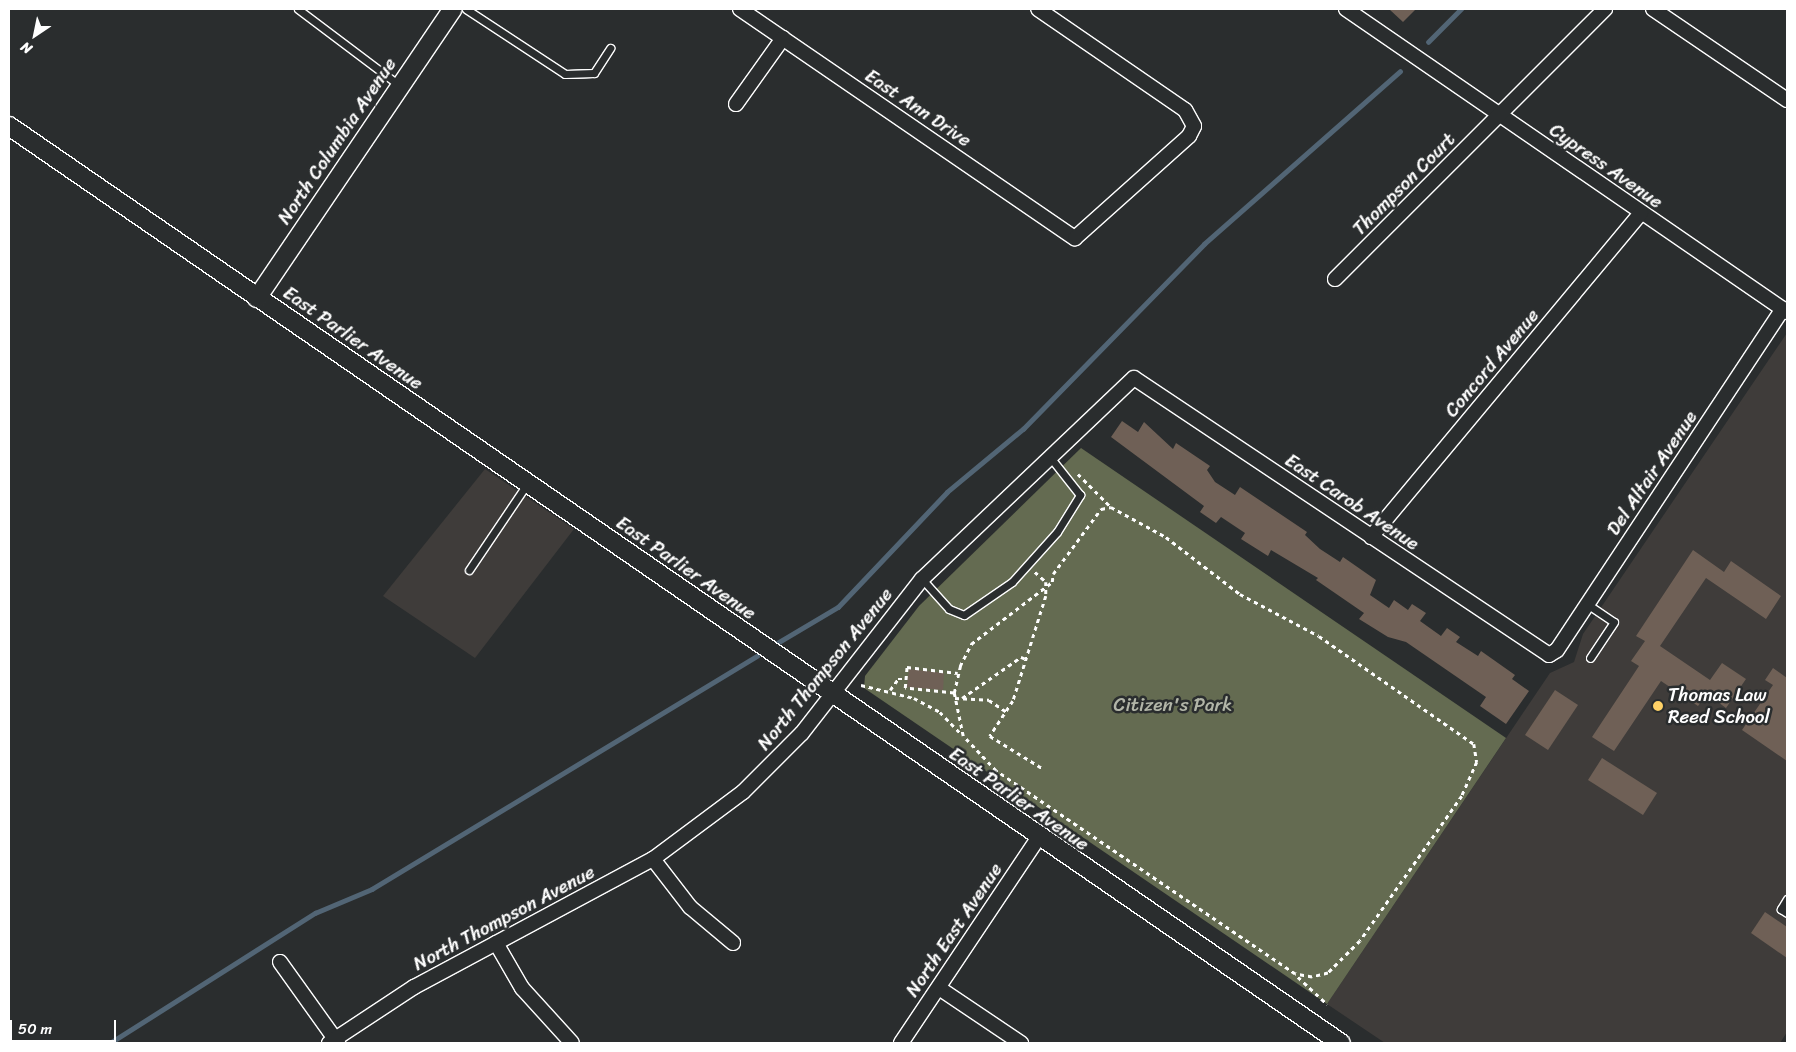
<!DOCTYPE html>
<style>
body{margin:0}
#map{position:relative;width:1796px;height:1052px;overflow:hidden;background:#2a2d2e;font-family:Sriracha,sans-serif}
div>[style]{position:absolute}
.built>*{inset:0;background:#3f3c3a}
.green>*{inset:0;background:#646b51}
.stream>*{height:4.5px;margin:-2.25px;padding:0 2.25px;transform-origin:2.25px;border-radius:2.25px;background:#526575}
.building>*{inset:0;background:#6f6056}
.path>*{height:2.5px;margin-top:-1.25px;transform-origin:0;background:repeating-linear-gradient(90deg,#fff 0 4px,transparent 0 8px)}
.roads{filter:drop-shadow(1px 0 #fff) drop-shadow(-1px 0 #fff) drop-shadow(0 1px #fff) drop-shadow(0 -1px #fff)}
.service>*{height:7px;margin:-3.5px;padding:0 3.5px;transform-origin:3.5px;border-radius:3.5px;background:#2a2d2e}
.minor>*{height:14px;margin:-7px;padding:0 7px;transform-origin:7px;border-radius:7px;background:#2a2d2e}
.tertiary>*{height:18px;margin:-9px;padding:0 9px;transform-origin:9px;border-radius:9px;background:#2a2d2e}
.dots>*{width:14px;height:14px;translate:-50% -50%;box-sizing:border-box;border:2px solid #2a2d2e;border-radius:50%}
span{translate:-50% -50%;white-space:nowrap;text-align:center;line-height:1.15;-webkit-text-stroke:5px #2a2d2e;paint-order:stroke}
.street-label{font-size:19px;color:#fff}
.poi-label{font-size:19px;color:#fff}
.left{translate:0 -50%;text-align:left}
.park-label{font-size:19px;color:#b2b5a8}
.frame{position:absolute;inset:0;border:10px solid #fff;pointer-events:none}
.north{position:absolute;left:10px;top:10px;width:50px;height:50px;-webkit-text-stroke:4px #2a2d2e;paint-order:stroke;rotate:214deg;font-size:14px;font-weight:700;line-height:20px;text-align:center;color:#fff}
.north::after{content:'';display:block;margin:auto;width:18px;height:22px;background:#fff;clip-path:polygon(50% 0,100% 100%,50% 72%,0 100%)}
.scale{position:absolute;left:10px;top:1020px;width:106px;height:22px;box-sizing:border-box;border:2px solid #fff;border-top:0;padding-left:6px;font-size:15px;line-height:18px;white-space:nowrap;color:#fff;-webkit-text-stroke:4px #2a2d2e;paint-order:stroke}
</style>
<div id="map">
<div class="built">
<i style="clip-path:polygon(1787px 333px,1787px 1032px,1780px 1043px,1385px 1043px,1327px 1004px,1550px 673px,1574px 662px,1583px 634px)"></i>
<i style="clip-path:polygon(485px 469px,574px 529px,475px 658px,383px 596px)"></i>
</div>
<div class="green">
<i style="clip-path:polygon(1081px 448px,1506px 738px,1327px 1004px,864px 688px,865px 676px,919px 606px)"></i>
</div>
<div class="stream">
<i style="left:1428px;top:42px;width:47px;rotate:-45deg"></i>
<i style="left:774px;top:645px;width:74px;rotate:-30.7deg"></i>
<i style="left:838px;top:607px;width:158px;rotate:-46.5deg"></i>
<i style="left:947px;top:492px;width:99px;rotate:-39.7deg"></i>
<i style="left:1023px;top:429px;width:259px;rotate:-45.6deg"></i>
<i style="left:1204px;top:244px;width:261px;rotate:-41.4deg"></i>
<i style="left:110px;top:1043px;width:243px;rotate:-32.4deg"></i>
<i style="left:315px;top:913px;width:62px;rotate:-22.8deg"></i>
<i style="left:372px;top:889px;width:450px;rotate:-31.2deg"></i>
</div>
<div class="building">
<i style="clip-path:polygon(1389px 9px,1416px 9px,1403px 22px)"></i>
<i style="clip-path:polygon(1122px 421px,1138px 432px,1144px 422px,1173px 449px,1176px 443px,1210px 466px,1207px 470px,1215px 482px,1235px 495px,1240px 487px,1307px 532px,1305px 535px,1320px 549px,1340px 562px,1343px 557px,1376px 580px,1370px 595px,1389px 608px,1394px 600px,1408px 610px,1412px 604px,1426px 613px,1420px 621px,1441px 636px,1447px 628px,1460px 637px,1456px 642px,1478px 656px,1481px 651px,1515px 675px,1512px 679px,1529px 691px,1506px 724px,1480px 706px,1486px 697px,1406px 642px,1388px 637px,1359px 619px,1364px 613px,1316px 580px,1318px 578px,1271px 550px,1268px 556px,1241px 539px,1245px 533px,1221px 517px,1216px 523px,1200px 512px,1204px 506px,1111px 437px)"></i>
<i style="clip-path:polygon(1693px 550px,1724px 572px,1731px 561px,1781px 596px,1766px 619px,1706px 578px,1660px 646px,1710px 680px,1722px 663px,1746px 679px,1726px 708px,1707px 694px,1698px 706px,1661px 681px,1614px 751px,1592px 737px,1639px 666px,1631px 661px,1645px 641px,1636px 636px)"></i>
<i style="clip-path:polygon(1773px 668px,1787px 678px,1787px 761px,1742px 730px,1773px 685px,1765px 680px)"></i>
<i style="clip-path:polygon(909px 669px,944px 673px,943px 690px,907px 687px)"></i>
<i style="clip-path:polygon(1555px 690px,1578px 705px,1548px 750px,1525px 735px)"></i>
<i style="clip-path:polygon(1602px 758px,1657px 793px,1643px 815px,1588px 780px)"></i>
<i style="clip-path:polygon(1765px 912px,1787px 927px,1787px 958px,1751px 933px)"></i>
</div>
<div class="path">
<i style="left:1078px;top:474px;width:45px;rotate:45deg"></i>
<i style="left:1111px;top:507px;width:63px;rotate:28.6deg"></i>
<i style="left:1166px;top:537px;width:93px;rotate:37.6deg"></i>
<i style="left:1240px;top:594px;width:89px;rotate:28deg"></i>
<i style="left:1319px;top:636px;width:189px;rotate:34.9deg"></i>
<i style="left:1474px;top:744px;width:18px;rotate:81deg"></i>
<i style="left:1477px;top:762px;width:37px;rotate:114deg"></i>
<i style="left:1462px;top:796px;width:177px;rotate:125.1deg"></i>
<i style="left:1360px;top:941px;width:45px;rotate:135deg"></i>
<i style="left:1328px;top:973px;width:16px;rotate:166deg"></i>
<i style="left:1312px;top:977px;width:17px;rotate:-170deg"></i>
<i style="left:1295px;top:974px;width:361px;rotate:-145.8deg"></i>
<i style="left:996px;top:771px;width:48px;rotate:-133.3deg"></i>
<i style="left:963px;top:736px;width:44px;rotate:-101.8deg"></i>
<i style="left:954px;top:693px;width:28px;rotate:-77deg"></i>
<i style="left:960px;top:666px;width:25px;rotate:-63deg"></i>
<i style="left:971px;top:644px;width:102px;rotate:-37.4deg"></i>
<i style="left:1052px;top:582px;width:8px;rotate:-83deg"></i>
<i style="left:1053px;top:574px;width:81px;rotate:-53.6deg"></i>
<i style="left:1101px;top:509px;width:10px;rotate:-11deg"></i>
<i style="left:1035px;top:572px;width:15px;rotate:42deg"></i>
<i style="left:1046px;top:582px;width:14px;rotate:90deg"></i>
<i style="left:1046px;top:596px;width:110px;rotate:107.4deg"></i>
<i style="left:1013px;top:701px;width:42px;rotate:123.3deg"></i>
<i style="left:990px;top:736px;width:61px;rotate:31.6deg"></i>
<i style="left:861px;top:685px;width:55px;rotate:13.8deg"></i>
<i style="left:914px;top:698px;width:30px;rotate:28deg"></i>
<i style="left:940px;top:712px;width:29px;rotate:46deg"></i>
<i style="left:890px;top:690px;width:14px;rotate:-54deg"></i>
<i style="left:898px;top:679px;width:8px"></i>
<i style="left:954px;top:693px;width:49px;rotate:-174.2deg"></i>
<i style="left:905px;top:688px;width:21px;rotate:-85deg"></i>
<i style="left:907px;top:667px;width:51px;rotate:6.7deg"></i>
<i style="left:955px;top:698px;width:34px;rotate:3deg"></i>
<i style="left:989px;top:700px;width:22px;rotate:34deg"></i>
<i style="left:962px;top:698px;width:72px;rotate:-34.8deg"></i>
<i style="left:1021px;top:657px;width:5px;rotate:22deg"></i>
<i style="left:1298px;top:977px;width:40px;rotate:43deg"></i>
</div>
<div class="roads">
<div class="service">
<i style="left:298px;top:9px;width:128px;rotate:37deg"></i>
<i style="left:466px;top:9px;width:118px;rotate:33.3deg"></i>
<i style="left:565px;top:74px;width:29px;rotate:-2deg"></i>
<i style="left:594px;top:73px;width:30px;rotate:-57deg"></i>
<i style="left:469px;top:570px;width:104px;rotate:-56deg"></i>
<i style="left:922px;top:579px;width:40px;rotate:48deg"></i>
<i style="left:949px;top:609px;width:16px;rotate:22deg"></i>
<i style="left:964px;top:615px;width:58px;rotate:-34.5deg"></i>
<i style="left:1012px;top:582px;width:67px;rotate:-48deg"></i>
<i style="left:1057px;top:532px;width:44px;rotate:-58.1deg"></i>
<i style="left:1080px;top:495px;width:48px;rotate:-128.3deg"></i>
<i style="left:1587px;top:604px;width:32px;rotate:34deg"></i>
<i style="left:1614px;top:622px;width:43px;rotate:123.7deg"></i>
<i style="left:1787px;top:899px;width:12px;rotate:121deg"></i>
<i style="left:1781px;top:909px;width:7px;rotate:34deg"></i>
</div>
<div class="minor">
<i style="left:740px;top:9px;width:406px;rotate:34.4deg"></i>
<i style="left:1075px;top:238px;width:153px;rotate:-41.8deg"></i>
<i style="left:1189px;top:136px;width:11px;rotate:-63deg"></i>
<i style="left:1194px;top:126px;width:18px;rotate:-119deg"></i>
<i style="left:1185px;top:110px;width:178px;rotate:-145.5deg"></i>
<i style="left:1346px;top:9px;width:535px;rotate:34.49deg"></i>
<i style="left:1653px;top:9px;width:162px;rotate:34.2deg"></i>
<i style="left:736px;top:104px;width:81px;rotate:-54.5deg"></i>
<i style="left:1335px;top:279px;width:382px;rotate:-45deg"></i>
<i style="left:1371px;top:537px;width:422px;rotate:-50.2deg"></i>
<i style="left:653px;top:859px;width:61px;rotate:52.4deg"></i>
<i style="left:690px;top:907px;width:56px;rotate:39.9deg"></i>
<i style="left:496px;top:943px;width:52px;rotate:60deg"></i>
<i style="left:522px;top:988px;width:74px;rotate:47.7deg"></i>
<i style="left:280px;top:962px;width:100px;rotate:54.4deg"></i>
<i style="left:939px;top:988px;width:99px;rotate:33.9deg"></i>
<i style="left:329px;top:1043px;width:102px;rotate:-33.4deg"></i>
<i style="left:414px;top:987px;width:271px;rotate:-28.2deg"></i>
<i style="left:653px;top:859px;width:112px;rotate:-36.7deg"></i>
<i style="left:743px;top:792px;width:83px;rotate:-45deg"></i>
<i style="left:802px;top:733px;width:195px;rotate:-52.1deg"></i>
<i style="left:922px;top:579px;width:292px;rotate:-43.5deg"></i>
<i style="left:1134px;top:378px;width:499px;rotate:33.7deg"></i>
<i style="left:1549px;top:655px;width:9px;rotate:-32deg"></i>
<i style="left:1557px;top:650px;width:409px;rotate:-56.5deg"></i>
<i style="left:901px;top:1043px;width:247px;rotate:-56.2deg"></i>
</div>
<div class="tertiary">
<i style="left:9px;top:126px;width:1617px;rotate:34.55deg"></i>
<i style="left:257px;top:298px;width:349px;rotate:-55.9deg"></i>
</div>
</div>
<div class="dots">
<i style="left:1658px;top:706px;background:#ffd166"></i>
</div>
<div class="street-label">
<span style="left:918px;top:108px;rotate:34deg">East Ann Drive</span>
<span style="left:337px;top:141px;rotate:-56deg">North Columbia Avenue</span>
<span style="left:1606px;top:166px;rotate:35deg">Cypress Avenue</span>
<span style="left:1404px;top:184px;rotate:-45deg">Thompson Court</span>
<span style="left:353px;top:338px;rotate:35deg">East Parlier Avenue</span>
<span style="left:1492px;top:363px;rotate:-50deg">Concord Avenue</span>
<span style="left:1652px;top:473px;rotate:-56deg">Del Altair Avenue</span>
<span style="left:1352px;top:502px;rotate:34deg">East Carob Avenue</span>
<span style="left:686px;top:568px;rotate:35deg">East Parlier Avenue</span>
<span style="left:825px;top:669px;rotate:-51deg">North Thompson Avenue</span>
<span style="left:1019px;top:799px;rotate:35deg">East Parlier Avenue</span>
<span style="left:504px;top:918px;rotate:-28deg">North Thompson Avenue</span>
<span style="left:954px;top:930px;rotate:-56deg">North East Avenue</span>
</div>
<div class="poi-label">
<span class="left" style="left:1668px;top:706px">Thomas Law<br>Reed School</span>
</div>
<div class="park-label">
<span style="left:1173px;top:705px">Citizen's Park</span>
</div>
<div class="frame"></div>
<div class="north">N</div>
<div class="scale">50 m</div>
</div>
